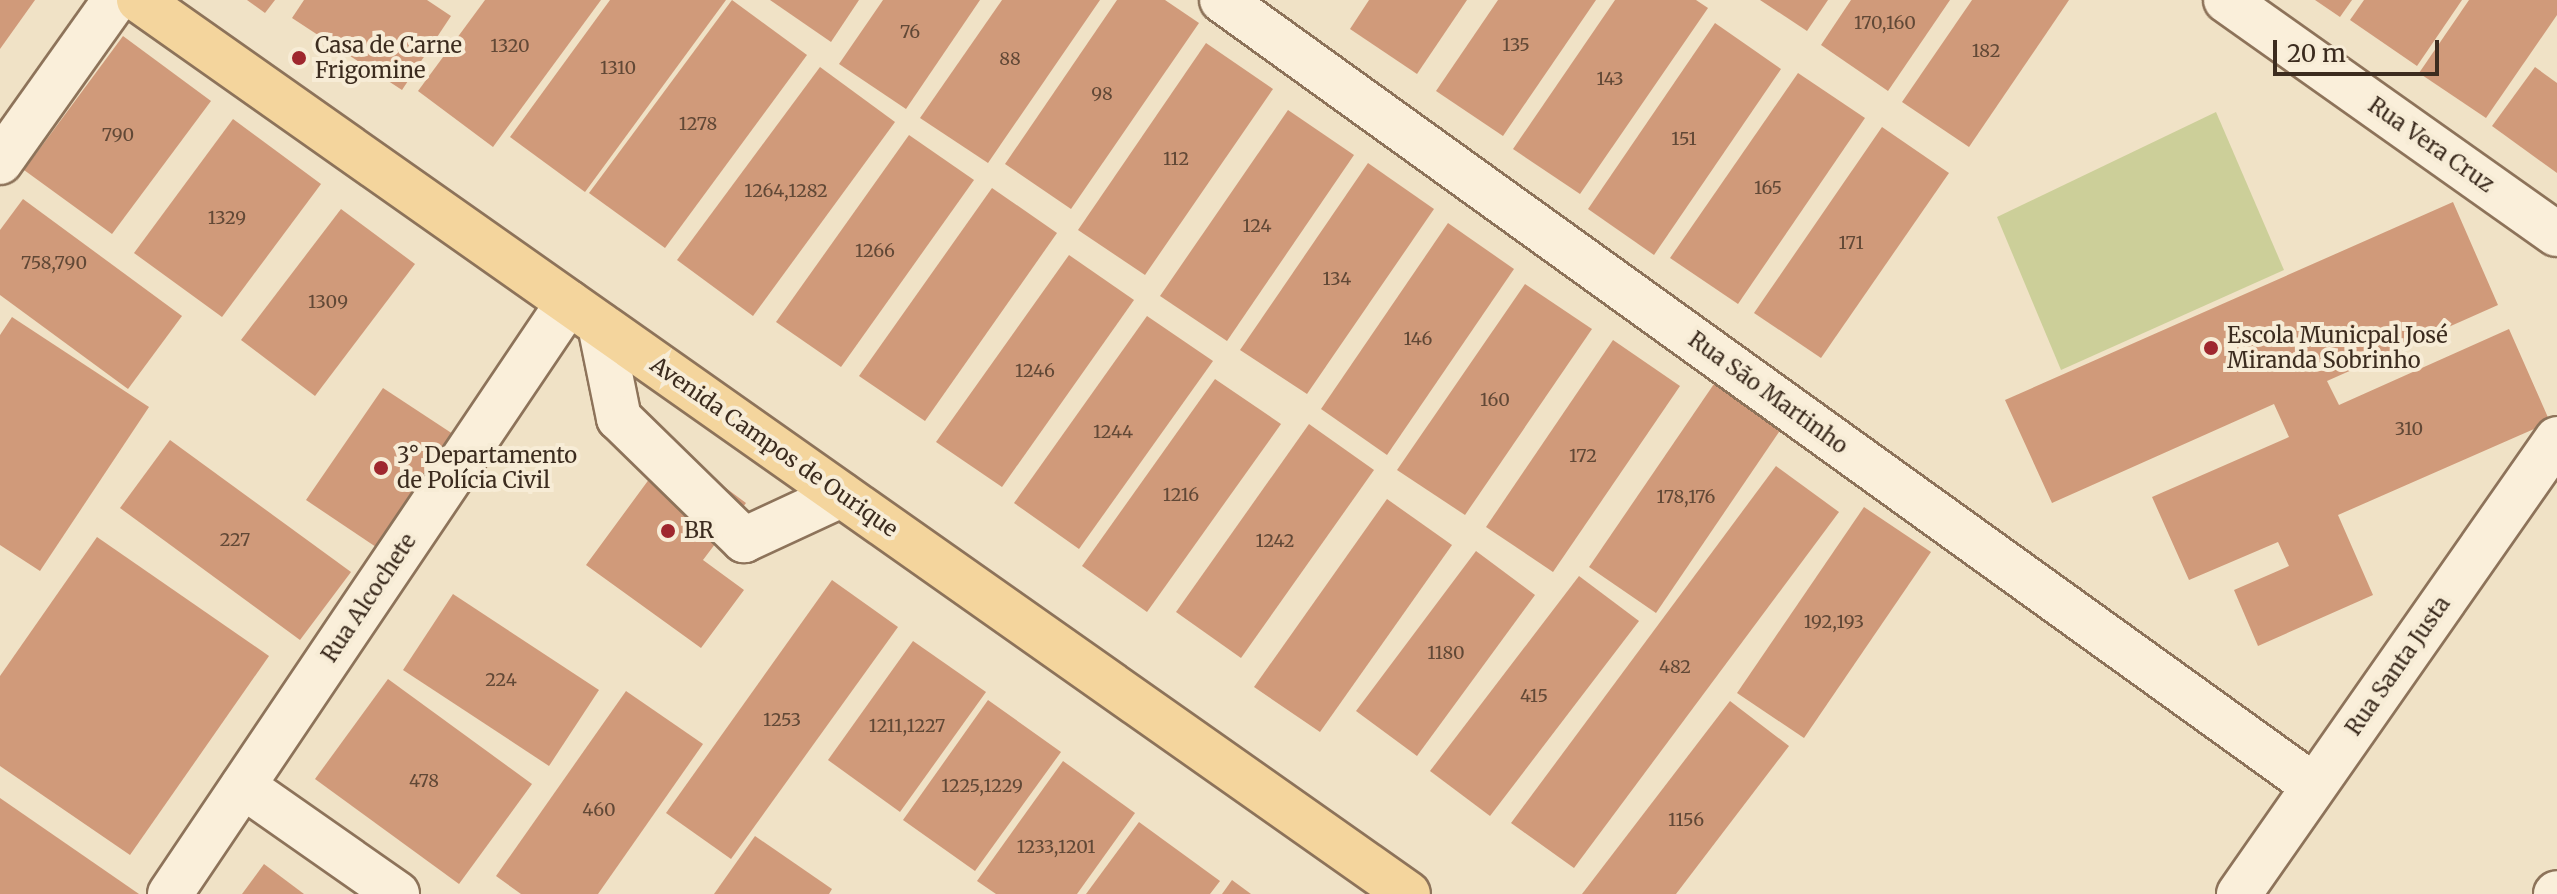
<!DOCTYPE html>
<meta charset="utf-8">
<style>
body{margin:0}
#map{position:relative;width:2557px;height:894px;overflow:hidden;background:#f0e2c6;font-family:Merriweather,serif}
div>[style]{position:absolute}
.green>*{inset:0;background:#cccf99}
.building>*{inset:0;background:#d09a7a}
.roads{filter:drop-shadow(2px 0 #8d735a) drop-shadow(-2px 0 #8d735a) drop-shadow(0 2px #8d735a) drop-shadow(0 -2px #8d735a)}
.minor>*{height:44px;margin:-22px;padding:0 22px;transform-origin:22px;border-radius:22px;background:#faefda}
.major>*{height:44px;margin:-22px;padding:0 22px;transform-origin:22px;border-radius:22px;background:#f4d59d}
.dots>*{width:22px;height:22px;translate:-50% -50%;box-sizing:border-box;border:4px solid #f7ecd6;border-radius:50%}
span{translate:-50% -50%;white-space:nowrap;text-align:center;line-height:1.15;-webkit-text-stroke:8px #f7ecd6;paint-order:stroke}
.number-label{font-size:18px;color:#614836}
.number-label span{-webkit-text-stroke-width:0}
.poi-label{font-size:22px;color:#3c2c1f}
.left{translate:0 -50%;text-align:left}
.street-label{font-size:22px;color:#3c2c1f}
.scale{position:absolute;left:2273px;top:40px;width:166px;height:36px;box-sizing:border-box;border:4px solid #3c2c1f;border-top:0;padding-left:10px;font-size:24px;line-height:28px;white-space:nowrap;color:#3c2c1f;-webkit-text-stroke:6px #f7ecd6;paint-order:stroke}
</style>
<div id="map">
<div class="green">
<i style="clip-path:polygon(2216px 112px,2284px 270px,2061px 370px,1997px 217px)"></i>
</div>
<div class="building">
<i style="clip-path:polygon(0 0,35px 0,0 49px)"></i>
<i style="clip-path:polygon(247px 0,275px 0,265px 13px)"></i>
<i style="clip-path:polygon(304px 0,427px 0,451px 16px,402px 90px,292px 18px)"></i>
<i style="clip-path:polygon(485px 0,601px 0,493px 147px,418px 91px)"></i>
<i style="clip-path:polygon(610px 0,726px 0,585px 192px,510px 137px)"></i>
<i style="clip-path:polygon(732px 0,807px 55px,665px 248px,589px 193px)"></i>
<i style="clip-path:polygon(770px 0,859px 0,831px 42px)"></i>
<i style="clip-path:polygon(883px 0,980px 0,906px 109px,839px 64px)"></i>
<i style="clip-path:polygon(1002px 0,1100px 0,988px 163px,920px 118px)"></i>
<i style="clip-path:polygon(1117px 0,1165px 0,1199px 23px,1071px 209px,1005px 164px)"></i>
<i style="clip-path:polygon(1369px 0,1467px 0,1417px 74px,1350px 29px)"></i>
<i style="clip-path:polygon(1498px 0,1596px 0,1503px 136px,1436px 91px)"></i>
<i style="clip-path:polygon(1615px 0,1696px 0,1708px 8px,1580px 194px,1513px 149px)"></i>
<i style="clip-path:polygon(1760px 0,1828px 0,1807px 31px)"></i>
<i style="clip-path:polygon(1851px 0,1950px 0,1888px 91px,1821px 45px)"></i>
<i style="clip-path:polygon(1972px 0,2069px 0,1969px 147px,1902px 102px)"></i>
<i style="clip-path:polygon(2315px 0,2352px 0,2340px 17px)"></i>
<i style="clip-path:polygon(2364px 0,2462px 0,2417px 66px,2350px 20px)"></i>
<i style="clip-path:polygon(2469px 0,2557px 0,2557px 15px,2486px 118px,2419px 73px)"></i>
<i style="clip-path:polygon(1715px 23px,1781px 69px,1654px 255px,1588px 209px)"></i>
<i style="clip-path:polygon(123px 36px,211px 101px,112px 234px,24px 170px)"></i>
<i style="clip-path:polygon(1206px 43px,1273px 89px,1145px 275px,1078px 230px)"></i>
<i style="clip-path:polygon(820px 67px,895px 122px,753px 316px,677px 260px)"></i>
<i style="clip-path:polygon(2535px 67px,2557px 83px,2557px 173px,2492px 126px)"></i>
<i style="clip-path:polygon(1798px 73px,1865px 118px,1738px 304px,1670px 258px)"></i>
<i style="clip-path:polygon(1288px 110px,1354px 155px,1227px 341px,1160px 296px)"></i>
<i style="clip-path:polygon(233px 119px,321px 184px,222px 317px,134px 253px)"></i>
<i style="clip-path:polygon(1882px 127px,1949px 173px,1821px 358px,1754px 313px)"></i>
<i style="clip-path:polygon(909px 135px,974px 180px,841px 367px,776px 322px)"></i>
<i style="clip-path:polygon(1368px 163px,1434px 209px,1307px 394px,1240px 350px)"></i>
<i style="clip-path:polygon(992px 188px,1057px 233px,925px 421px,859px 376px)"></i>
<i style="clip-path:polygon(23px 199px,182px 316px,128px 389px,0 295px,0 230px)"></i>
<i style="clip-path:polygon(2453px 202px,2498px 305px,2327px 381px,2339px 405px,2509px 329px,2550px 422px,2338px 515px,2373px 595px,2258px 646px,2234px 590px,2289px 566px,2278px 542px,2189px 580px,2152px 497px,2289px 437px,2274px 404px,2052px 503px,2005px 400px)"></i>
<i style="clip-path:polygon(341px 209px,415px 264px,315px 396px,241px 340px)"></i>
<i style="clip-path:polygon(1448px 223px,1514px 269px,1387px 455px,1321px 409px)"></i>
<i style="clip-path:polygon(1069px 255px,1134px 300px,1002px 487px,936px 442px)"></i>
<i style="clip-path:polygon(1525px 284px,1592px 329px,1465px 515px,1397px 470px)"></i>
<i style="clip-path:polygon(1147px 316px,1213px 361px,1079px 549px,1014px 503px)"></i>
<i style="clip-path:polygon(12px 317px,149px 407px,40px 571px,0 545px,0 335px)"></i>
<i style="clip-path:polygon(1613px 340px,1680px 386px,1553px 572px,1486px 527px)"></i>
<i style="clip-path:polygon(1215px 379px,1281px 424px,1147px 612px,1082px 566px)"></i>
<i style="clip-path:polygon(1716px 381px,1783px 426px,1656px 613px,1589px 567px)"></i>
<i style="clip-path:polygon(383px 388px,456px 436px,379px 549px,306px 500px)"></i>
<i style="clip-path:polygon(1309px 424px,1374px 470px,1241px 658px,1176px 612px)"></i>
<i style="clip-path:polygon(170px 440px,351px 572px,300px 640px,120px 508px)"></i>
<i style="clip-path:polygon(672px 448px,746px 503px,703px 560px,744px 590px,701px 648px,586px 565px)"></i>
<i style="clip-path:polygon(1776px 466px,1839px 512px,1574px 868px,1511px 823px)"></i>
<i style="clip-path:polygon(1387px 499px,1452px 545px,1320px 732px,1254px 687px)"></i>
<i style="clip-path:polygon(1864px 507px,1931px 552px,1804px 738px,1737px 693px)"></i>
<i style="clip-path:polygon(97px 537px,269px 656px,130px 855px,0 766px,0 676px)"></i>
<i style="clip-path:polygon(1476px 551px,1535px 595px,1417px 756px,1356px 711px)"></i>
<i style="clip-path:polygon(1579px 576px,1639px 621px,1490px 816px,1430px 771px)"></i>
<i style="clip-path:polygon(832px 580px,898px 627px,731px 859px,666px 813px)"></i>
<i style="clip-path:polygon(453px 594px,599px 690px,549px 766px,403px 670px)"></i>
<i style="clip-path:polygon(913px 641px,986px 692px,900px 812px,828px 760px)"></i>
<i style="clip-path:polygon(388px 679px,532px 784px,459px 884px,315px 779px)"></i>
<i style="clip-path:polygon(626px 691px,703px 744px,598px 894px,521px 894px,496px 876px)"></i>
<i style="clip-path:polygon(988px 700px,1061px 752px,975px 871px,903px 820px)"></i>
<i style="clip-path:polygon(1730px 701px,1789px 746px,1676px 894px,1582px 894px)"></i>
<i style="clip-path:polygon(1063px 761px,1135px 813px,1077px 894px,996px 894px,977px 881px)"></i>
<i style="clip-path:polygon(0 798px,139px 894px,0 894px)"></i>
<i style="clip-path:polygon(1139px 822px,1220px 881px,1210px 894px,1086px 894px)"></i>
<i style="clip-path:polygon(755px 836px,832px 889px,829px 894px,714px 894px)"></i>
<i style="clip-path:polygon(264px 864px,304px 894px,242px 894px)"></i>
<i style="clip-path:polygon(1232px 880px,1251px 894px,1222px 894px)"></i>
</div>
<div class="roads">
<div class="minor">
<i style="left:1222px;top:0;width:1345px;rotate:35.75deg"></i>
<i style="left:2226px;top:0;width:405px;rotate:35.3deg"></i>
<i style="left:0;top:162px;width:199px;rotate:-54.6deg"></i>
<i style="left:600px;top:325px;width:95px;rotate:78.5deg"></i>
<i style="left:619px;top:418px;width:175px;rotate:44.3deg"></i>
<i style="left:744px;top:540px;width:107px;rotate:-24.9deg"></i>
<i style="left:243px;top:786px;width:188px;rotate:35deg"></i>
<i style="left:170px;top:894px;width:713px;rotate:-56.04deg"></i>
<i style="left:2239px;top:894px;width:555px;rotate:-55.05deg"></i>
<i style="left:2556px;top:894px;width:1px;rotate:-45deg"></i>
</div>
<div class="major">
<i style="left:139px;top:0;width:1552px;rotate:35.16deg"></i>
</div>
</div>
<div class="dots">
<i style="left:299px;top:58px;background:#9f272e"></i>
<i style="left:2211px;top:348px;background:#9f272e"></i>
<i style="left:381px;top:468px;background:#9f272e"></i>
<i style="left:668px;top:531px;background:#9f272e"></i>
</div>
<div class="number-label">
<span style="left:1885px;top:23px">170,160</span>
<span style="left:910px;top:32px">76</span>
<span style="left:1516px;top:45px">135</span>
<span style="left:510px;top:46px">1320</span>
<span style="left:1986px;top:51px">182</span>
<span style="left:1010px;top:59px">88</span>
<span style="left:618px;top:68px">1310</span>
<span style="left:1610px;top:79px">143</span>
<span style="left:1102px;top:94px">98</span>
<span style="left:698px;top:124px">1278</span>
<span style="left:118px;top:135px">790</span>
<span style="left:1684px;top:139px">151</span>
<span style="left:1176px;top:159px">112</span>
<span style="left:1768px;top:188px">165</span>
<span style="left:786px;top:191px">1264,1282</span>
<span style="left:227px;top:218px">1329</span>
<span style="left:1257px;top:226px">124</span>
<span style="left:1851px;top:243px">171</span>
<span style="left:875px;top:251px">1266</span>
<span style="left:54px;top:263px">758,790</span>
<span style="left:1337px;top:279px">134</span>
<span style="left:328px;top:302px">1309</span>
<span style="left:1418px;top:339px">146</span>
<span style="left:1035px;top:371px">1246</span>
<span style="left:1495px;top:400px">160</span>
<span style="left:2409px;top:429px">310</span>
<span style="left:1113px;top:432px">1244</span>
<span style="left:1583px;top:456px">172</span>
<span style="left:1181px;top:495px">1216</span>
<span style="left:1686px;top:497px">178,176</span>
<span style="left:235px;top:540px">227</span>
<span style="left:1275px;top:541px">1242</span>
<span style="left:1834px;top:622px">192,193</span>
<span style="left:1446px;top:653px">1180</span>
<span style="left:1675px;top:667px">482</span>
<span style="left:501px;top:680px">224</span>
<span style="left:1534px;top:696px">415</span>
<span style="left:782px;top:720px">1253</span>
<span style="left:907px;top:726px">1211,1227</span>
<span style="left:424px;top:781px">478</span>
<span style="left:982px;top:786px">1225,1229</span>
<span style="left:599px;top:810px">460</span>
<span style="left:1686px;top:820px">1156</span>
<span style="left:1056px;top:847px">1233,1201</span>
</div>
<div class="poi-label">
<span class="left" style="left:315px;top:58px">Casa de Carne<br>Frigomine</span>
<span class="left" style="left:2227px;top:348px">Escola Municpal José<br>Miranda Sobrinho</span>
<span class="left" style="left:397px;top:468px">3° Departamento<br>de Polícia Civil</span>
<span class="left" style="left:684px;top:531px">BR</span>
</div>
<div class="street-label">
<span style="left:2431px;top:145px;rotate:35deg">Rua Vera Cruz</span>
<span style="left:1768px;top:393px;rotate:36deg">Rua São Martinho</span>
<span style="left:774px;top:447px;rotate:35deg">Avenida Campos de Ourique</span>
<span style="left:369px;top:598px;rotate:-56deg">Rua Alcochete</span>
<span style="left:2398px;top:666px;rotate:-55deg">Rua Santa Justa</span>
</div>
<div class="scale">20 m</div>
</div>
